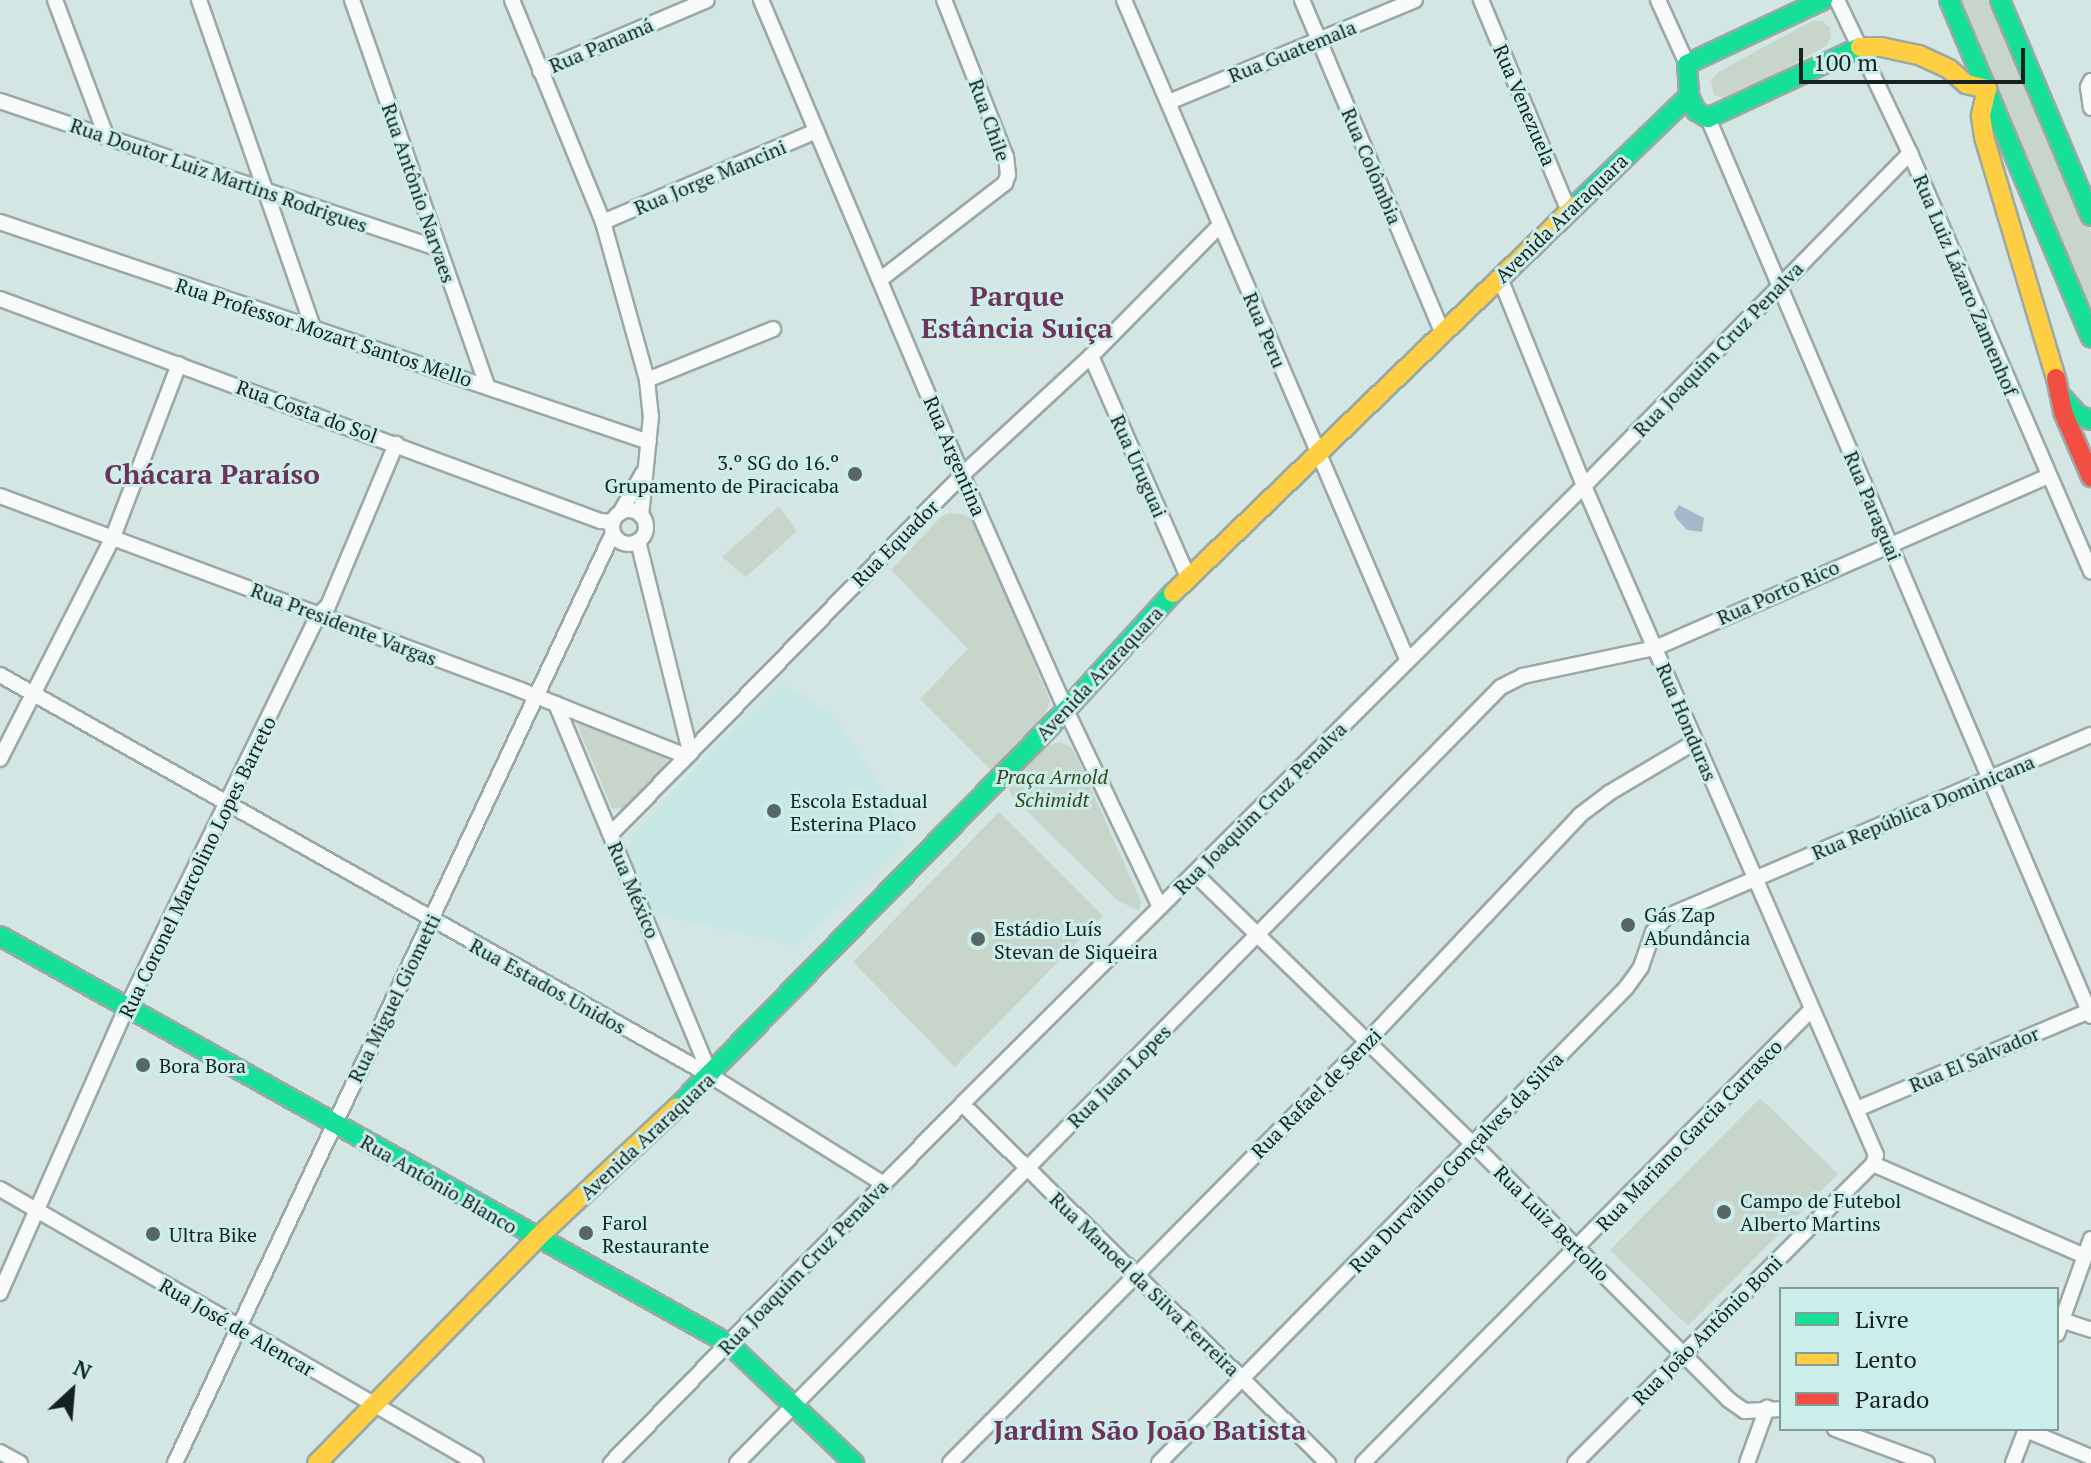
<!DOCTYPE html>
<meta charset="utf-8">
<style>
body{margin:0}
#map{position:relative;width:2091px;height:1463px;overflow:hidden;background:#d4e6e4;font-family:"PT Serif",serif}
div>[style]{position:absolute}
.built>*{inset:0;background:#c6e7e3}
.green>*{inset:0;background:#c8d5ca}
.water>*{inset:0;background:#a4bacb}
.roads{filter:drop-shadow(2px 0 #9aa8a6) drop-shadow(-2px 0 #9aa8a6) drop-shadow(0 2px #9aa8a6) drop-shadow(0 -2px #9aa8a6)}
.street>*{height:14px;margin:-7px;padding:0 7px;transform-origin:7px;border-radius:7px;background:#f9fbfb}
.street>.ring{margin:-7px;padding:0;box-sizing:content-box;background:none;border:14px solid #f9fbfb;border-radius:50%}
.fast>*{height:18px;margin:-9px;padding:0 9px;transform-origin:9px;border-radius:9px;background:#16e098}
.slow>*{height:18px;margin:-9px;padding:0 9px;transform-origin:9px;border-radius:9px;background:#ffcf43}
.jam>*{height:18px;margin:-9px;padding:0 9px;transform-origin:9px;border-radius:9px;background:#f24e42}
.dots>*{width:22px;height:22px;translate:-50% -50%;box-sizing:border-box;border:4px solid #cceeea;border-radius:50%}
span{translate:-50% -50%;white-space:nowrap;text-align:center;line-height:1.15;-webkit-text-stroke:6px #cceeea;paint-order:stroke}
.street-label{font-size:20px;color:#152220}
.poi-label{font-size:20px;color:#152220}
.right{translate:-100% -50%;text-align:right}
.left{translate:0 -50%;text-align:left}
.park-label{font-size:20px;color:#364817;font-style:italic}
.district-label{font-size:28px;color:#6f325a;font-weight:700}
.legend{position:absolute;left:1779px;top:1287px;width:280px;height:144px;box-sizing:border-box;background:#cceeea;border:2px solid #839c99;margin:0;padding:10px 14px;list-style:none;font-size:24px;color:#152220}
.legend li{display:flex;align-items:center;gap:16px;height:40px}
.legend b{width:40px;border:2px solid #839c99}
.north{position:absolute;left:32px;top:1351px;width:80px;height:80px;-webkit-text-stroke:6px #cceeea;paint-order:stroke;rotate:26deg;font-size:22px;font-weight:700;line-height:32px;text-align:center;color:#152220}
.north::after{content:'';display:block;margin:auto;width:28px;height:36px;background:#152220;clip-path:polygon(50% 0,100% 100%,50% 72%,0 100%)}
.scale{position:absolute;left:1799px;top:48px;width:226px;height:36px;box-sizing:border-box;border:4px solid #152220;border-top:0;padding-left:10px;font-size:24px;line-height:28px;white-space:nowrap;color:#152220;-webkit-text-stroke:6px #cceeea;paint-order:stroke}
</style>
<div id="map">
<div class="built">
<i style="clip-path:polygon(783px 684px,832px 714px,883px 788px,904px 845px,796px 946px,655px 914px,627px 849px,633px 835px,712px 751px)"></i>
</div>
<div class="green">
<i style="clip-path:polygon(1958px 0,1988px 0,2082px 211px,2091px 232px,2091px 309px)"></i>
<i style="clip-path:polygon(1812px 21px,1822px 21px,1830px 27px,1831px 37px,1827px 45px,1731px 100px,1714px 95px,1711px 80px,1718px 72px)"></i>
<i style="clip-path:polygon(779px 506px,797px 531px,746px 577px,722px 557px)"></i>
<i style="clip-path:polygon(949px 513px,966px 515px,976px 524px,1050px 701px,1043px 722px,993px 772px,920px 699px,968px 649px,891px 570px,941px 517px)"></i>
<i style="clip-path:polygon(576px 722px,666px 754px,667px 764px,623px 809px,612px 808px)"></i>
<i style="clip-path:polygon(1060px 742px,1072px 748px,1079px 762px,1141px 901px,1139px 911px,1117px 900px,1011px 795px,1007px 783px,1044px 746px)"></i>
<i style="clip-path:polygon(999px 812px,1103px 916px,955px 1067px,853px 962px)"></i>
<i style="clip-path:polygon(1760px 1098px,1838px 1174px,1688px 1326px,1610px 1250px)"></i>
</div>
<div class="water">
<i style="clip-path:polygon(1679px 505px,1704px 518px,1702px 532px,1687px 530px,1676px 518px,1674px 513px)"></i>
</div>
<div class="roads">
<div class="street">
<i style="left:55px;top:0;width:145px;rotate:69.4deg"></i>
<i style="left:199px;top:0;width:349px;rotate:70.8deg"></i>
<i style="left:352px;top:0;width:409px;rotate:70.7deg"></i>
<i style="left:512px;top:0;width:240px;rotate:67.7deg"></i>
<i style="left:603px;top:222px;width:164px;rotate:74.4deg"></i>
<i style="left:647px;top:380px;width:36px;rotate:84deg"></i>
<i style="left:651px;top:416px;width:100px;rotate:95.7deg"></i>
<i style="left:761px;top:0;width:516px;rotate:67.06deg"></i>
<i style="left:962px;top:475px;width:257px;rotate:66.1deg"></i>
<i style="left:1066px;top:710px;width:218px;rotate:64.5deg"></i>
<i style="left:1124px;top:0;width:717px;rotate:66.76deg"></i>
<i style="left:1302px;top:0;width:359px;rotate:67.1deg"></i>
<i style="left:1481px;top:0;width:226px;rotate:67.4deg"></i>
<i style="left:1658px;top:0;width:70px;rotate:65.6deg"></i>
<i style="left:1837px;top:0;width:170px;rotate:64.5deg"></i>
<i style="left:1910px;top:153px;width:456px;rotate:66.6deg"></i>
<i style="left:540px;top:71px;width:181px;rotate:-23deg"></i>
<i style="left:2091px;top:81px;width:7px;rotate:117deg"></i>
<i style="left:2088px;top:87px;width:21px;rotate:82deg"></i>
<i style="left:0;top:101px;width:462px;rotate:18.6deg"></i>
<i style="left:1169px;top:102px;width:266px;rotate:-22.5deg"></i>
<i style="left:1708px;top:118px;width:976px;rotate:66.9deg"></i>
<i style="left:0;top:222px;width:685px;rotate:18.73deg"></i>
<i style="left:603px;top:222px;width:232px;rotate:-23.1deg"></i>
<i style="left:1500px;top:278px;width:224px;rotate:68deg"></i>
<i style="left:1584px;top:486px;width:730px;rotate:66.42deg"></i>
<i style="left:1876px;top:1155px;width:9px;rotate:108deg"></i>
<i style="left:881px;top:279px;width:157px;rotate:-37.7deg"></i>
<i style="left:1005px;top:183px;width:9px;rotate:-69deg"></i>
<i style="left:1008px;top:175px;width:18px;rotate:-96deg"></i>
<i style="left:1006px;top:157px;width:169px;rotate:-111.5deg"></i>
<i style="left:0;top:299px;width:640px;rotate:20.3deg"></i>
<i style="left:600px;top:521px;width:13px;rotate:4deg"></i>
<i style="left:1091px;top:356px;width:241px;rotate:66.3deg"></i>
<i style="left:647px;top:380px;width:136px;rotate:-22deg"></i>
<i style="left:0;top:496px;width:556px;rotate:20.42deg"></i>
<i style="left:521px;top:690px;width:178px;rotate:21.8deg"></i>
<i class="ring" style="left:612px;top:510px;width:20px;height:20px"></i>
<i style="left:620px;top:513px;width:46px;rotate:-60.1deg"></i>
<i style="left:638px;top:541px;width:216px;rotate:76.1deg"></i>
<i style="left:0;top:675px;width:816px;rotate:29.42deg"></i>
<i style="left:711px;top:1076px;width:204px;rotate:32deg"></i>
<i style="left:556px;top:704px;width:403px;rotate:67.4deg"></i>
<i style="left:0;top:759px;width:249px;rotate:-63deg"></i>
<i style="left:113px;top:537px;width:185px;rotate:-69.1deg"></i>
<i style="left:611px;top:834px;width:502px;rotate:-45.65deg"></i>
<i style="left:962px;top:475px;width:176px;rotate:-42.7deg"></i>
<i style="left:1091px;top:356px;width:184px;rotate:-45.4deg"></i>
<i style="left:1195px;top:874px;width:389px;rotate:44.2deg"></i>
<i style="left:1474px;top:1145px;width:361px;rotate:45deg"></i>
<i style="left:1729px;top:1400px;width:19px;rotate:35deg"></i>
<i style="left:1745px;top:1411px;width:36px;rotate:-3deg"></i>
<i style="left:962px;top:1104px;width:513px;rotate:44.45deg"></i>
<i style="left:1857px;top:1109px;width:254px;rotate:-22.9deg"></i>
<i style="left:1873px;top:1164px;width:231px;rotate:23.5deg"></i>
<i style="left:0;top:1189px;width:549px;rotate:29.93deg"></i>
<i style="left:0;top:1293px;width:313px;rotate:-66.1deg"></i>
<i style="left:127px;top:1007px;width:437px;rotate:-64deg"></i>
<i style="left:319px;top:614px;width:12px;rotate:-42deg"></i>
<i style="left:328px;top:606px;width:176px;rotate:-67.2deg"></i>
<i style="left:2061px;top:1320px;width:32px;rotate:18deg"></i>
<i style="left:2057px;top:1334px;width:101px;rotate:-70.3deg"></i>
<i style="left:1835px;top:1429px;width:98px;rotate:20.3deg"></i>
<i style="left:2026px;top:1430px;width:70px;rotate:22.6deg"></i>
<i style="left:0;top:1452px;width:23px;rotate:29deg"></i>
<i style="left:175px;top:1463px;width:1028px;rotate:-64.78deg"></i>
<i style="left:611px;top:1463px;width:502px;rotate:-45.65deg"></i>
<i style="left:962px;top:1104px;width:877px;rotate:-44.82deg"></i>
<i style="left:1584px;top:486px;width:466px;rotate:-45.6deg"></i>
<i style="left:737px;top:1463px;width:1089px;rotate:-45.45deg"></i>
<i style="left:1501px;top:687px;width:25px;rotate:-27deg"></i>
<i style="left:1523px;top:676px;width:135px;rotate:-12deg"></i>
<i style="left:1655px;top:648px;width:429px;rotate:-23.6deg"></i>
<i style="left:950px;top:1463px;width:578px;rotate:-45.28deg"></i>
<i style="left:1357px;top:1052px;width:325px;rotate:-46.7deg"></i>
<i style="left:1580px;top:815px;width:36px;rotate:-37deg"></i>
<i style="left:1609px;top:793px;width:100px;rotate:-30.7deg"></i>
<i style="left:1159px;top:1463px;width:666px;rotate:-45.49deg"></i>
<i style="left:1626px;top:988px;width:26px;rotate:-54deg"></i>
<i style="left:1641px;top:967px;width:37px;rotate:-71deg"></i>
<i style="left:1653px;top:932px;width:20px;rotate:-49deg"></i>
<i style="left:1666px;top:917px;width:462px;rotate:-23.2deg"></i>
<i style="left:1363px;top:1463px;width:637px;rotate:-45.32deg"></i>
<i style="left:1575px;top:1463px;width:422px;rotate:-45.1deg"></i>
<i style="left:1747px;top:1463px;width:59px;rotate:-70deg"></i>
<i style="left:2013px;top:1463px;width:36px;rotate:-69deg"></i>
</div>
<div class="fast">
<i style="left:1823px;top:0;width:150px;rotate:154.8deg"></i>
<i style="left:1687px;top:64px;width:32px;rotate:86deg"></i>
<i style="left:1689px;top:96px;width:17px;rotate:65deg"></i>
<i style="left:1696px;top:111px;width:14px;rotate:30deg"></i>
<i style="left:1708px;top:118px;width:168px;rotate:-25deg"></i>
<i style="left:1949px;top:0;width:366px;rotate:67.2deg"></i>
<i style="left:2000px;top:0;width:234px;rotate:67.2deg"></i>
<i style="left:1576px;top:205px;width:157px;rotate:-44deg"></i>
<i style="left:2062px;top:397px;width:24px;rotate:48deg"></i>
<i style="left:2078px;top:415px;width:14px;rotate:21deg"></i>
<i style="left:0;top:936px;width:835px;rotate:29.23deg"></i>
<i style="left:729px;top:1344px;width:173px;rotate:43.6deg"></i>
<i style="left:677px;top:1107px;width:556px;rotate:-45.58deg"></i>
<i style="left:1066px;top:710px;width:159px;rotate:-47.6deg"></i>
</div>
<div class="slow">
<i style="left:1860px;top:47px;width:21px"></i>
<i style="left:1881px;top:47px;width:39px;rotate:12deg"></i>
<i style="left:1919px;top:55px;width:33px;rotate:25deg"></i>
<i style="left:1949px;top:69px;width:23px;rotate:41deg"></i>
<i style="left:1966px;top:84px;width:22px;rotate:13deg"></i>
<i style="left:1987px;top:89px;width:28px;rotate:103deg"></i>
<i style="left:1981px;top:116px;width:21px;rotate:82deg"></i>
<i style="left:1984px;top:137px;width:252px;rotate:73.4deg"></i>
<i style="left:1173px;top:593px;width:559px;rotate:-43.91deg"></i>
<i style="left:317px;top:1463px;width:313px;rotate:-45.6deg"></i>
<i style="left:536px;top:1239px;width:193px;rotate:-43.1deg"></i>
</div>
<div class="jam">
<i style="left:2056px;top:378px;width:35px;rotate:78deg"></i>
<i style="left:2063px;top:412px;width:71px;rotate:66.7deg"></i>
</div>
</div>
<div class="dots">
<i style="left:855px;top:474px;background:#586765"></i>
<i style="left:774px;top:811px;background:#586765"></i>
<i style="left:1628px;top:925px;background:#586765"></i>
<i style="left:978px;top:939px;background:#586765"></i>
<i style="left:143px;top:1065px;background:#586765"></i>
<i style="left:1724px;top:1212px;background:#586765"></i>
<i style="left:586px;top:1233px;background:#586765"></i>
<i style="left:153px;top:1234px;background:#586765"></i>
</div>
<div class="street-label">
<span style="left:601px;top:45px;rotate:-23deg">Rua Panamá</span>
<span style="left:1292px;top:51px;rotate:-22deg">Rua Guatemala</span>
<span style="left:1525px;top:105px;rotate:67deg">Rua Venezuela</span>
<span style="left:990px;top:120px;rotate:70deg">Rua Chile</span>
<span style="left:1372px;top:166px;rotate:67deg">Rua Colômbia</span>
<span style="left:219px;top:175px;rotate:19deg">Rua Doutor Luiz Martins Rodrigues</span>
<span style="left:710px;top:177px;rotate:-23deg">Rua Jorge Mancini</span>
<span style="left:419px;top:193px;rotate:71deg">Rua Antônio Narvaes</span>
<span style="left:1561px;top:218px;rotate:-44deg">Avenida Araraquara</span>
<span style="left:1966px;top:285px;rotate:67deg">Rua Luiz Lázaro Zamenhof</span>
<span style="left:1265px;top:330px;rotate:67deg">Rua Peru</span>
<span style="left:324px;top:332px;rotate:18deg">Rua Professor Mozart Santos Mello</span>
<span style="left:1718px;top:349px;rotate:-46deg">Rua Joaquim Cruz Penalva</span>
<span style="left:307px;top:411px;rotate:20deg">Rua Costa do Sol</span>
<span style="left:955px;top:456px;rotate:67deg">Rua Argentina</span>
<span style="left:1139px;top:466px;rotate:66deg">Rua Uruguai</span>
<span style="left:1873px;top:506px;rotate:67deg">Rua Paraguai</span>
<span style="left:895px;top:543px;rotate:-45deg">Rua Equador</span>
<span style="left:1778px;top:592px;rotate:-24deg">Rua Porto Rico</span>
<span style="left:344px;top:624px;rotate:21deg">Rua Presidente Vargas</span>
<span style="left:1099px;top:673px;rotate:-47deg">Avenida Araraquara</span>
<span style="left:1687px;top:722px;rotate:67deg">Rua Honduras</span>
<span style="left:1923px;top:807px;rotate:-23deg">Rua República Dominicana</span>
<span style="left:1260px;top:808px;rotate:-45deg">Rua Joaquim Cruz Penalva</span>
<span style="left:197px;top:867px;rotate:-64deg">Rua Coronel Marcolino Lopes Barreto</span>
<span style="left:634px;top:890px;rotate:67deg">Rua México</span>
<span style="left:548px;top:986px;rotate:29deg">Rua Estados Unidos</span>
<span style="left:394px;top:998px;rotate:-64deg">Rua Miguel Giometti</span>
<span style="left:1974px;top:1059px;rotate:-23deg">Rua El Salvador</span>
<span style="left:1119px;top:1076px;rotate:-45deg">Rua Juan Lopes</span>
<span style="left:1316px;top:1093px;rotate:-45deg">Rua Rafael de Senzi</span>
<span style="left:1689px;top:1135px;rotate:-46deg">Rua Mariano Garcia Carrasco</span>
<span style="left:647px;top:1136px;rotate:-43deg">Avenida Araraquara</span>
<span style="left:1456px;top:1162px;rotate:-46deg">Rua Durvalino Gonçalves da Silva</span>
<span style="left:439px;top:1184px;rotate:30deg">Rua Antônio Blanco</span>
<span style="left:1552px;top:1223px;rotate:45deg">Rua Luiz Bertollo</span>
<span style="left:803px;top:1267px;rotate:-46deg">Rua Joaquim Cruz Penalva</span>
<span style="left:1145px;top:1284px;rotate:44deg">Rua Manoel da Silva Ferreira</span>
<span style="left:237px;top:1327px;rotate:30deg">Rua José de Alencar</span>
<span style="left:1707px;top:1330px;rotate:-45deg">Rua João Antônio Boni</span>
</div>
<div class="poi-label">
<span class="right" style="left:839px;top:474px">3.º SG do 16.º<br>Grupamento de Piracicaba</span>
<span class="left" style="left:790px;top:812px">Escola Estadual<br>Esterina Placo</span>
<span class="left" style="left:1644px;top:926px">Gás Zap<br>Abundância</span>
<span class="left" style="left:994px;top:940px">Estádio Luís<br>Stevan de Siqueira</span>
<span class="left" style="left:159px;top:1065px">Bora Bora</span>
<span class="left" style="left:1740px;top:1212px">Campo de Futebol<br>Alberto Martins</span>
<span class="left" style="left:602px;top:1234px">Farol<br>Restaurante</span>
<span class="left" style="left:169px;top:1234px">Ultra Bike</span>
</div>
<div class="park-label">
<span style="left:1052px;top:788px">Praça Arnold<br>Schimidt</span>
</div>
<div class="district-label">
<span style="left:1017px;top:312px">Parque<br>Estância Suiça</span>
<span style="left:212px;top:474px">Chácara Paraíso</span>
<span style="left:1150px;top:1430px">Jardim São João Batista</span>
</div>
<ul class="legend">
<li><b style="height:10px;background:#16e098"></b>Livre</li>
<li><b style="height:10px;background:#ffcf43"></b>Lento</li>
<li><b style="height:10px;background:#f24e42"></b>Parado</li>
</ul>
<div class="north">N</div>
<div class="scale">100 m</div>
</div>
